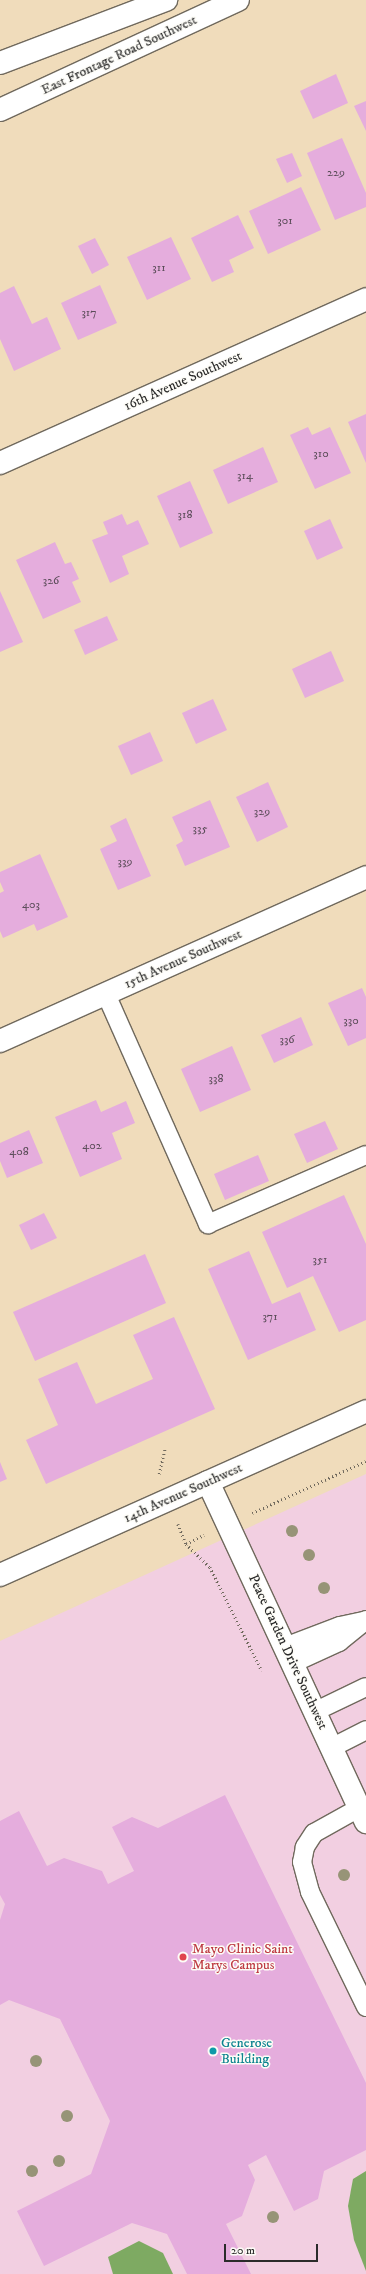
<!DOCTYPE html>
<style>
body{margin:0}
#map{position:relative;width:366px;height:2274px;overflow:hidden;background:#f0dcbb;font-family:"IM FELL DW Pica",serif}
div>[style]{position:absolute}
.built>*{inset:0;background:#f2cfe1}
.forest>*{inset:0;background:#7eaa62}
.building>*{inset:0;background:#e5addd}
.path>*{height:2.5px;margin-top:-1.25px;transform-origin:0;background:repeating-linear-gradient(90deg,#70695d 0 1px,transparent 0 4px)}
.roads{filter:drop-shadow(1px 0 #70695d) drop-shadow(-1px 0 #70695d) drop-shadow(0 1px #70695d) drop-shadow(0 -1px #70695d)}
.service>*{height:18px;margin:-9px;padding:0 9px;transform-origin:9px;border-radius:9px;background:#fff}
.minor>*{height:22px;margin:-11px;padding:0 11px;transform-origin:11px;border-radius:11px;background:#fff}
.tertiary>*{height:22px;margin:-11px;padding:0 11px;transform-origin:11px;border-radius:11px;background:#fff}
.motorway>*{height:22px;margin:-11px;padding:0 11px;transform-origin:11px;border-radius:11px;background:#fff}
.trees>*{width:12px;height:12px;margin:-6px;border-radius:50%;background:#979477}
.dots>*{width:11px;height:11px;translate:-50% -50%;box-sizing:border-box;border:2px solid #fdfcf7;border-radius:50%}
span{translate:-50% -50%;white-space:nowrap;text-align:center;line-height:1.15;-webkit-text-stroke:3px #fdfcf7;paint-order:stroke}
.number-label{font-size:12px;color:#5a4c58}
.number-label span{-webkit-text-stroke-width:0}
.street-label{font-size:14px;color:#2b2b2b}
.health-label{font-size:14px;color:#be3a42}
.left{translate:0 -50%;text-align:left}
.culture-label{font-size:14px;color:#0d838f}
.scale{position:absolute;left:224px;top:2244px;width:94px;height:18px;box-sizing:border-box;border:2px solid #2b2b2b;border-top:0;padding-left:5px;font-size:12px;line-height:14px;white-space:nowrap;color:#2b2b2b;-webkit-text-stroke:3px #fdfcf7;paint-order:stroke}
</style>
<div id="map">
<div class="built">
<i style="clip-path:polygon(366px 1474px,366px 2274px,0 2274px,0 1641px)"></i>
</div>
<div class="forest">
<i style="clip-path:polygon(366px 2171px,366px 2271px,354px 2240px,348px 2206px,353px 2179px)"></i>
<i style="clip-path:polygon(139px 2241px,163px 2253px,173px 2274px,113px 2274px,108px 2257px)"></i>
</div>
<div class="building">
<i style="clip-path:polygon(336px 74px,348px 103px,313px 119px,300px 91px)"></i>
<i style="clip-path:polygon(366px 101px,366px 131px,354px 106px)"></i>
<i style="clip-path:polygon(342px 138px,366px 193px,366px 207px,335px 220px,307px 153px)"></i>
<i style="clip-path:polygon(292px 153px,302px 176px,287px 183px,276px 159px)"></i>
<i style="clip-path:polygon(301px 187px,321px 230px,268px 254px,249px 211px)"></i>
<i style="clip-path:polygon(238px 215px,254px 248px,229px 260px,234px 272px,212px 282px,191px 238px)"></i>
<i style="clip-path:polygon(171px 237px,191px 279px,147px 300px,127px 257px)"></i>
<i style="clip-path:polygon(95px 238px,109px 265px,92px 274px,78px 246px)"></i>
<i style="clip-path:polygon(100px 285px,117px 323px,78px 340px,61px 303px)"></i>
<i style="clip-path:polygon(14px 286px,32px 324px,47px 317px,61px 349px,14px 371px,0 339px,0 293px)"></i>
<i style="clip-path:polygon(366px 414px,366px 463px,348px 422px)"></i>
<i style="clip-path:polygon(308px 427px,312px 435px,330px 427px,351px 473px,315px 489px,290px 435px)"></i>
<i style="clip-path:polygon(263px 447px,278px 482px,228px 504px,213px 470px)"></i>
<i style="clip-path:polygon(190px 481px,213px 533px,180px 548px,157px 496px)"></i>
<i style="clip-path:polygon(122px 514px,127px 525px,138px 520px,149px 544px,122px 556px,129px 574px,110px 583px,92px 540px,108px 534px,103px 522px)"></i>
<i style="clip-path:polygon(330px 519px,343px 548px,317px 560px,304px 531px)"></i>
<i style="clip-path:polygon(55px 542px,65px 564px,71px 562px,79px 579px,72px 582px,81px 602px,43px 619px,16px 560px)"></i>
<i style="clip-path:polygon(0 591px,23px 642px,0 652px)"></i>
<i style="clip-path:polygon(107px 616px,118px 640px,85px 655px,74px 630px)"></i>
<i style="clip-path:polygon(331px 651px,344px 681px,305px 698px,292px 669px)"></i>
<i style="clip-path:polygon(213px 699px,227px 730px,196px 744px,182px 713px)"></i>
<i style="clip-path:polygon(150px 732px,163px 761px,131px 775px,118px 746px)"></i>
<i style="clip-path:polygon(268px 782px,288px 827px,257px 842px,236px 797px)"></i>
<i style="clip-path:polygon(210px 800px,230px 847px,185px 866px,176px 845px,183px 841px,172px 817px)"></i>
<i style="clip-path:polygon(126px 818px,151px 876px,118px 890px,100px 849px,117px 841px,110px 826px)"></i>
<i style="clip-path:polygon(40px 854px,68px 917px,37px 931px,34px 924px,3px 938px,0 931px,0 893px,4px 891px,0 882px,0 872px)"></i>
<i style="clip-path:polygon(362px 988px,366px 997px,366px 1038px,348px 1046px,328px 1003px)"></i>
<i style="clip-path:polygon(301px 1017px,313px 1045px,274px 1063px,261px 1035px)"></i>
<i style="clip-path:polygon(232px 1046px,251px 1090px,200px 1112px,181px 1069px)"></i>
<i style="clip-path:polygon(96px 1100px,101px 1112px,126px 1101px,135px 1123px,112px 1133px,122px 1159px,80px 1177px,55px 1117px)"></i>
<i style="clip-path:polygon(325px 1121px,338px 1149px,307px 1163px,294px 1134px)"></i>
<i style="clip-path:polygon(29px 1130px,43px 1163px,7px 1178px,0 1161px,0 1143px)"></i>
<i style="clip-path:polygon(258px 1155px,269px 1181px,225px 1200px,214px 1174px)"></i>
<i style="clip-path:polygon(344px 1195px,366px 1244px,366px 1320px,339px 1332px,313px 1276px,287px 1288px,262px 1232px)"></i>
<i style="clip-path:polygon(44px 1213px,57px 1238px,31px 1250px,19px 1225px)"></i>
<i style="clip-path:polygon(249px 1251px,272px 1304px,300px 1292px,316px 1330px,248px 1360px,208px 1269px)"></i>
<i style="clip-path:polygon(145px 1254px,166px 1303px,35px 1361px,13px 1312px)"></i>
<i style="clip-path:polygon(174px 1317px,215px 1409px,46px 1484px,26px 1440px,58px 1425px,38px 1379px,77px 1362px,96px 1404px,153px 1379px,133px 1335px)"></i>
<i style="clip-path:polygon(0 1462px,7px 1479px,0 1482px)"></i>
<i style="clip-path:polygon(225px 1795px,366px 2083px,366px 2150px,324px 2171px,318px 2199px,294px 2211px,266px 2155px,248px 2165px,255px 2180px,242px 2216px,226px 2224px,251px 2274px,187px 2274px,167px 2234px,132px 2223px,44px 2266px,17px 2211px,91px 2174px,110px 2121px,60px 2019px,9px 2000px,0 2005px,0 1920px,5px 1904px,0 1895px,0 1821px,19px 1811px,47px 1866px,64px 1858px,102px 1871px,108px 1884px,134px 1871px,112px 1827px,132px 1817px,158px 1828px)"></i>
</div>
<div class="path">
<i style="left:159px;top:1474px;width:26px;rotate:-77deg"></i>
<i style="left:252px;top:1513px;width:125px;rotate:-24.5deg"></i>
<i style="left:178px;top:1524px;width:22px;rotate:68deg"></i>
<i style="left:186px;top:1544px;width:33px;rotate:44deg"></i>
<i style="left:210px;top:1567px;width:116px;rotate:63.4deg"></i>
<i style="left:186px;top:1544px;width:20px;rotate:-27deg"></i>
</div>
<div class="roads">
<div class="service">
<i style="left:106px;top:994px;width:252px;rotate:66.1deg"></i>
<i style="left:208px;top:1224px;width:172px;rotate:-23.6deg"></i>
<i style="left:285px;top:1647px;width:59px;rotate:-20.9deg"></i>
<i style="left:340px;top:1626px;width:25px;rotate:-12deg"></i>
<i style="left:293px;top:1663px;width:51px;rotate:-24.5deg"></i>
<i style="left:339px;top:1642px;width:35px;rotate:-39deg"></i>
<i style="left:316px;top:1711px;width:55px;rotate:-25.6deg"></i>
<i style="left:333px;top:1747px;width:37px;rotate:-27deg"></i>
<i style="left:359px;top:1808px;width:51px;rotate:150.9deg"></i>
<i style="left:314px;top:1833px;width:17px;rotate:123deg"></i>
<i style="left:305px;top:1847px;width:15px;rotate:101deg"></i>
<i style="left:302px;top:1862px;width:31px;rotate:75deg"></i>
<i style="left:310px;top:1892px;width:128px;rotate:64deg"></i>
</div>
<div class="minor">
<i style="left:0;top:463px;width:401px;rotate:-24.1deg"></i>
<i style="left:0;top:1041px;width:401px;rotate:-24.1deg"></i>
<i style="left:208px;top:1482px;width:375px;rotate:65.1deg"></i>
</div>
<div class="tertiary">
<i style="left:0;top:110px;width:262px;rotate:-24.8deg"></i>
<i style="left:0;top:1575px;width:401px;rotate:-24.1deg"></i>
</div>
<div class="motorway">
<i style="left:0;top:63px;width:178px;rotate:-20.8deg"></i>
</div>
</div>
<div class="trees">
<i style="left:292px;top:1531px"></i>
<i style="left:309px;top:1555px"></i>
<i style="left:324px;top:1588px"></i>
<i style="left:344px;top:1875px"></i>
<i style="left:36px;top:2061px"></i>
<i style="left:67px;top:2116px"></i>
<i style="left:59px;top:2161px"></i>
<i style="left:32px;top:2171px"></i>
<i style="left:273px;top:2217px"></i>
</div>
<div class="dots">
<i style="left:183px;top:1957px;background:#e0444e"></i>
<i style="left:213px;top:2051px;background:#0f9aa8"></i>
</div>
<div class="number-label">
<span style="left:336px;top:173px">229</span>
<span style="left:285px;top:221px">301</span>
<span style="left:159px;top:268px">311</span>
<span style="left:89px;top:313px">317</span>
<span style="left:321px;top:454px">310</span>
<span style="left:245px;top:476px">314</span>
<span style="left:185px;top:515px">318</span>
<span style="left:51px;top:581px">326</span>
<span style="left:262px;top:812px">329</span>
<span style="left:200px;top:829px">335</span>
<span style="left:125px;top:862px">339</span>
<span style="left:31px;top:905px">403</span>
<span style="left:351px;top:1021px">330</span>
<span style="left:287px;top:1040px">336</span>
<span style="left:216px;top:1079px">338</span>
<span style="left:92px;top:1146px">402</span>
<span style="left:19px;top:1152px">408</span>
<span style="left:320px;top:1260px">351</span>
<span style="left:270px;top:1317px">371</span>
</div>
<div class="street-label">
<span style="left:119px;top:55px;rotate:-25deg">East Frontage Road Southwest</span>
<span style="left:183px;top:381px;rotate:-24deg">16th Avenue Southwest</span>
<span style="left:183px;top:959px;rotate:-24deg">15th Avenue Southwest</span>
<span style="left:183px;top:1493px;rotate:-24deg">14th Avenue Southwest</span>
<span style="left:288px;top:1652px;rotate:65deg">Peace Garden Drive Southwest</span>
</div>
<div class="health-label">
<span class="left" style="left:192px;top:1957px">Mayo Clinic Saint<br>Marys Campus</span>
</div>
<div class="culture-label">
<span class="left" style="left:221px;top:2051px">Generose<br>Building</span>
</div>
<div class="scale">20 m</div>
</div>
